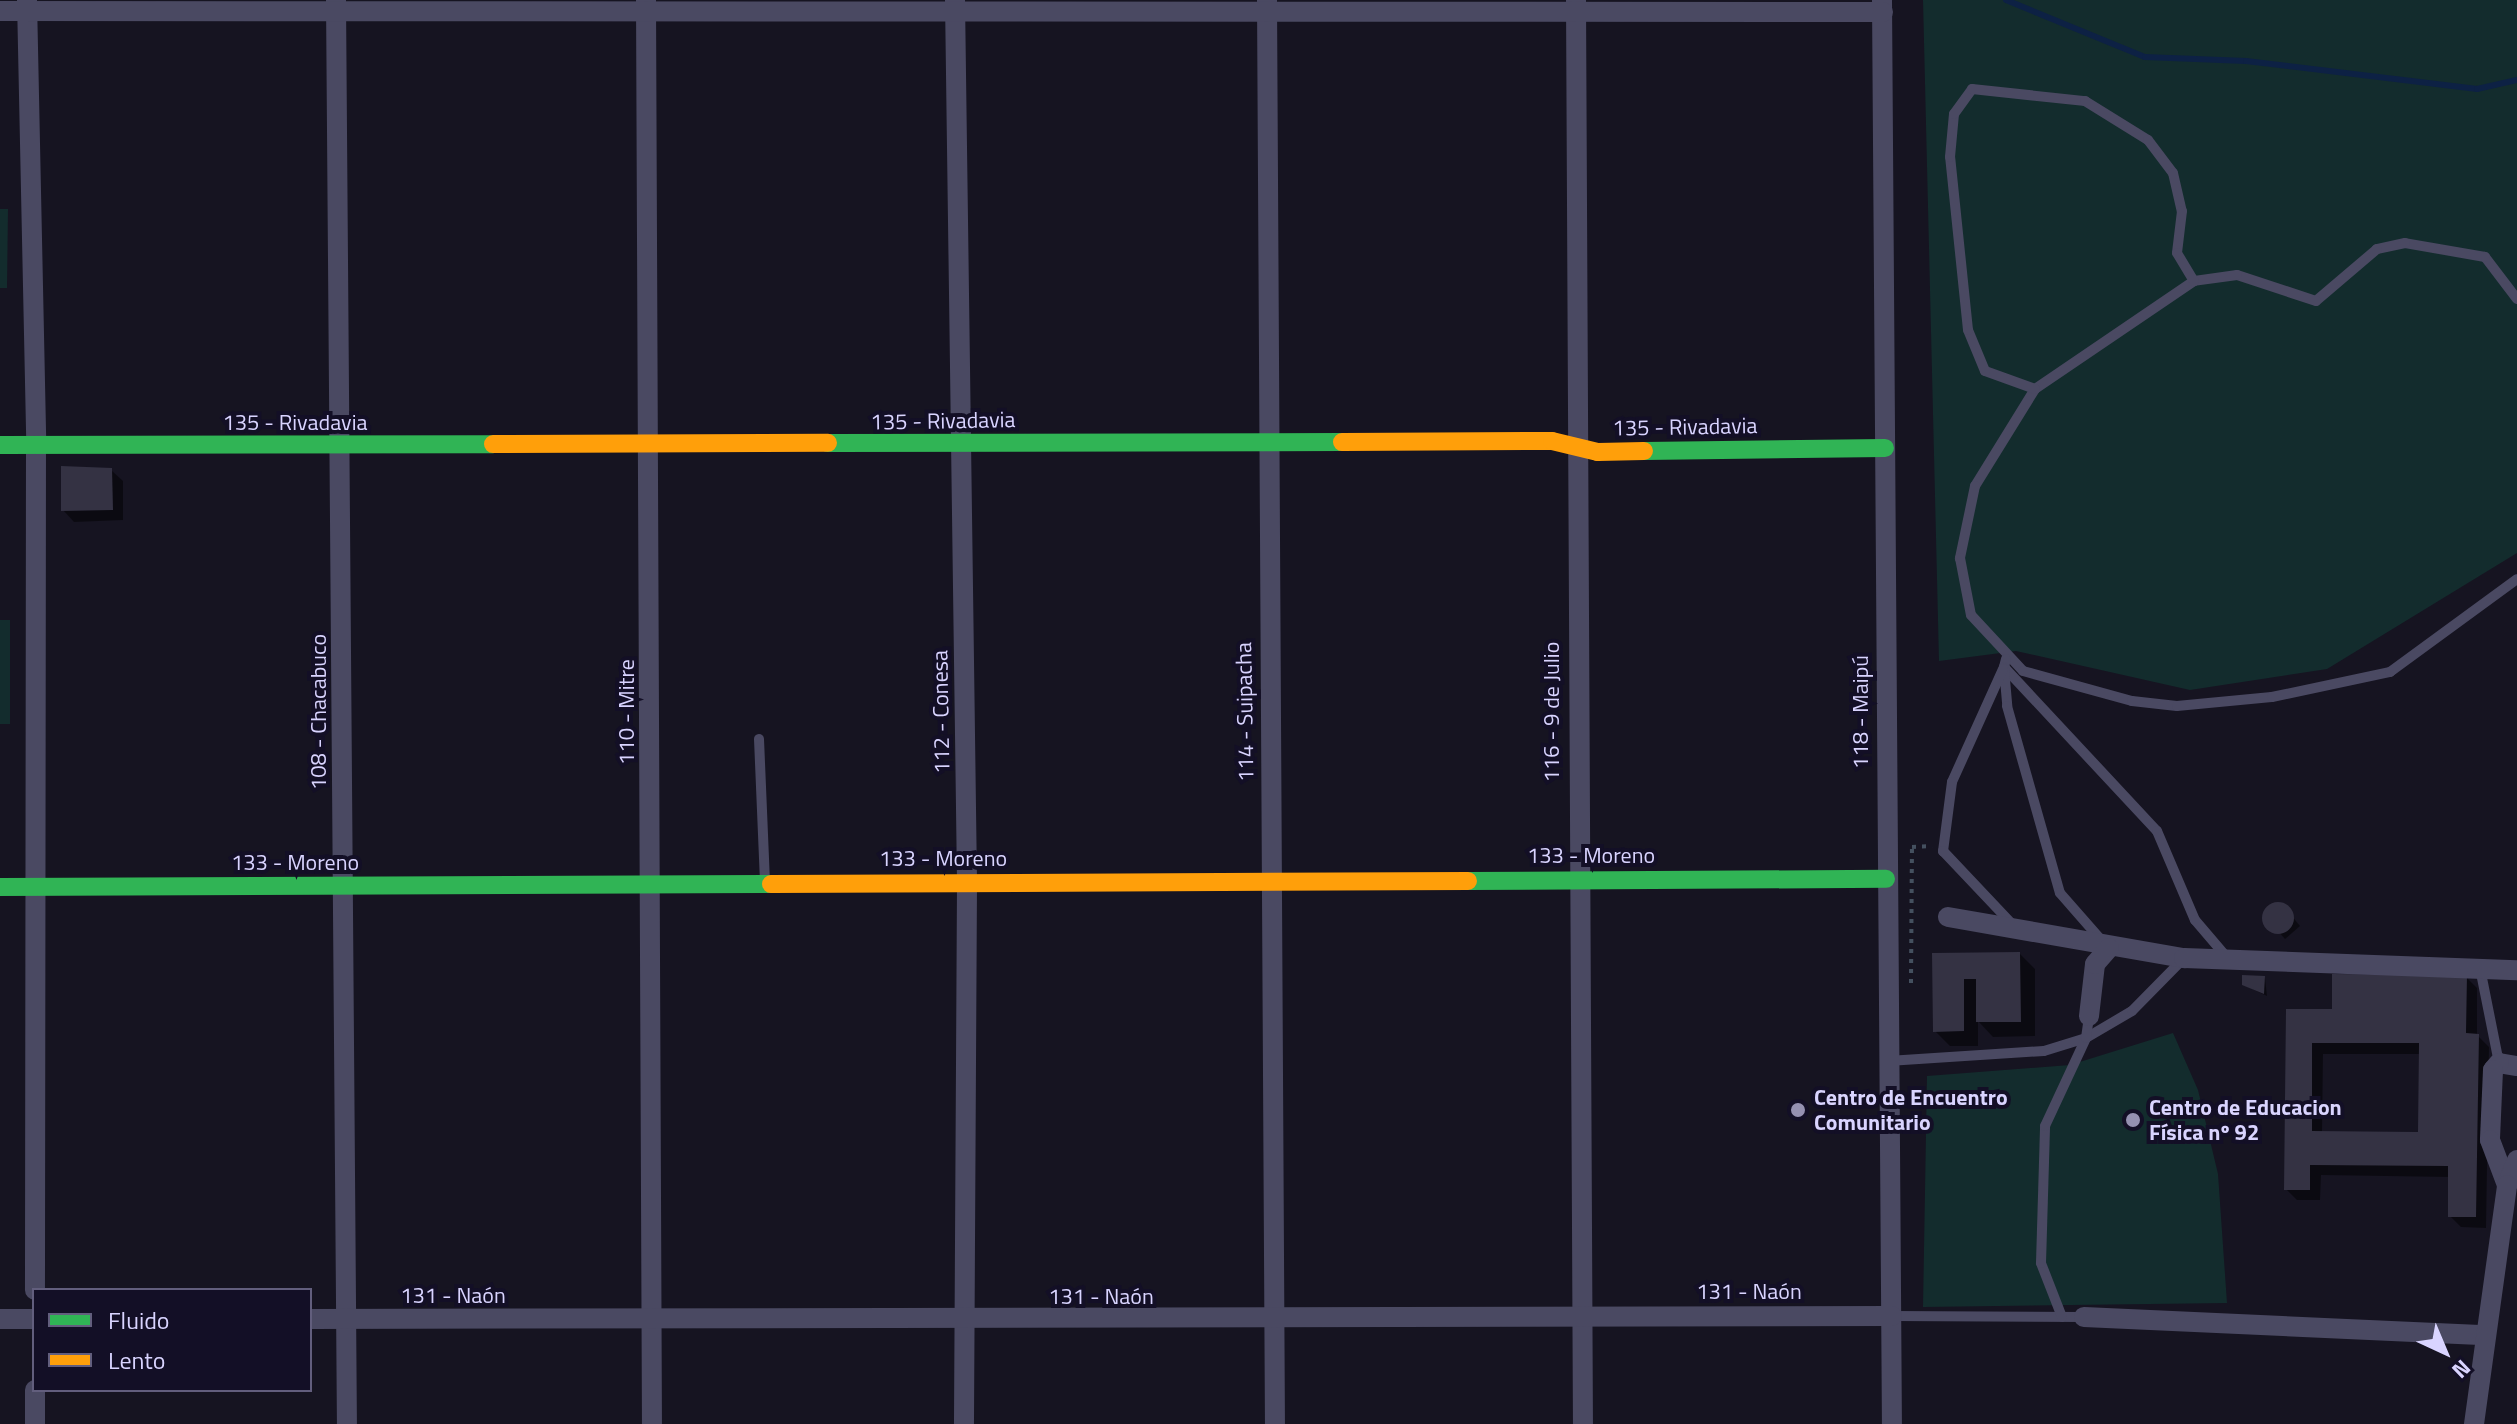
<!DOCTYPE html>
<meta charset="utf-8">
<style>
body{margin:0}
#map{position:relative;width:2517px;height:1424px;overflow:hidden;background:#161421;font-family:"Titillium Web",sans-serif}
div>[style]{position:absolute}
.green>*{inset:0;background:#132c2d}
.shadow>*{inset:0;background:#0007}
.stream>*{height:6px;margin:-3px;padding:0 3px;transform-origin:3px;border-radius:3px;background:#0d2144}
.building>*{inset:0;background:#343243}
.round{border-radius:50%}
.path>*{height:4px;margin-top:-2px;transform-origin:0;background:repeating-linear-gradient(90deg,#44505f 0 4px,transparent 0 10px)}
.lane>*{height:10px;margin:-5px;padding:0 5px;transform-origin:5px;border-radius:5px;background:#4a4962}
.street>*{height:20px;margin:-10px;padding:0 10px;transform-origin:10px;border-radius:10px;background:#4a4962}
.fast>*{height:18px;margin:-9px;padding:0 9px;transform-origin:9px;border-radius:9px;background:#30b455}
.slow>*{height:18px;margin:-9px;padding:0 9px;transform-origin:9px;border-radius:9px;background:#ff9f0a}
.dots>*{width:22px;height:22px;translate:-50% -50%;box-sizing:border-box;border:4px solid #130f26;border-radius:50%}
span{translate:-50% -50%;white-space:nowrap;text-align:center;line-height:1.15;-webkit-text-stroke:8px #130f26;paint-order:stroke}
.street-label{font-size:22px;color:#d9d4ff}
.poi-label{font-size:22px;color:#d9d4ff;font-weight:700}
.left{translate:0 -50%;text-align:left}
.legend{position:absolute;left:32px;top:1288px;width:280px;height:104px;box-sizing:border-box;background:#130f26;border:2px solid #625e7d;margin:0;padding:10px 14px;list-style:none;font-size:24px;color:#d9d4ff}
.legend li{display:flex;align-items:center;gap:16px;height:40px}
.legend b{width:40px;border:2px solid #625e7d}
.north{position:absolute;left:2405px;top:1312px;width:80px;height:80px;-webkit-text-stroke:6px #130f26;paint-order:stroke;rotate:136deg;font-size:22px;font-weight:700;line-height:32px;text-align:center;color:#d9d4ff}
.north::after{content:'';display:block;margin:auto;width:28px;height:36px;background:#d9d4ff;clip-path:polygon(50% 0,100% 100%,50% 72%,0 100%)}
</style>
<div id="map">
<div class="green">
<i style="clip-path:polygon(1923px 0,2517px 0,2517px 553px,2327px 669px,2190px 690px,2016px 651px,1939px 661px)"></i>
<i style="clip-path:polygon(0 209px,8px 209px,7px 288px,0 288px)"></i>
<i style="clip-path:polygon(0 620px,10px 620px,10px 724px,0 724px)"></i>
<i style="clip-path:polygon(2173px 1033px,2198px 1090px,2218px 1174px,2227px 1303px,1923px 1307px,1927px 1076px,2070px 1065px)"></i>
</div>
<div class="shadow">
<i style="clip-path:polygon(111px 470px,123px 481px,123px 520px,74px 522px,63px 510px)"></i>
<i style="clip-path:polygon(2282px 904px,2300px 926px,2285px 939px,2265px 916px)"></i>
<i style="clip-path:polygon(2020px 954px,2035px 969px,2035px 1036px,1993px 1037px,1978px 1021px,1978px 1046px,1950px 1046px,1935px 1031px,1934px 955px)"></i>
<i style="clip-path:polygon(evenodd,2466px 977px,2477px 988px,2477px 1035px,2489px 1047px,2486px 1228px,2461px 1227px,2450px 1216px,2450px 1177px,2321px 1175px,2320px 1200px,2297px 1200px,2286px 1189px,2288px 1011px,2334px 1011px,2466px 977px,2323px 1054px,2421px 1054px,2420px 1134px,2322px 1133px,2323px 1054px)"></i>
<i style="clip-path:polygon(2265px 978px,2267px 996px,2244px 985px)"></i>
</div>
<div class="stream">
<i style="left:2006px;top:0;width:150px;rotate:22.3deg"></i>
<i style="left:2145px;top:57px;width:101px;rotate:2.3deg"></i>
<i style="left:2246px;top:61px;width:233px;rotate:6.9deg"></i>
<i style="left:2477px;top:89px;width:41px;rotate:-12.7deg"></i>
</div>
<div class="building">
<i style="clip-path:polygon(61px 466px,112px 468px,113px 510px,61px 511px)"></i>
<i class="round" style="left:2262px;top:902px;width:32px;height:32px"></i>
<i style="clip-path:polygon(2020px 952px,2021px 1022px,1976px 1022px,1976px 979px,1964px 979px,1964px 1031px,1933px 1032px,1932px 953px)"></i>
<i style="clip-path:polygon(evenodd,2332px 974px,2467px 975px,2466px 1033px,2479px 1034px,2476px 1217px,2448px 1217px,2448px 1166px,2310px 1165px,2310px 1190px,2284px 1190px,2286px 1009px,2332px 1009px,2332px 974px,2312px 1043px,2419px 1043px,2418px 1132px,2312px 1131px,2312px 1043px)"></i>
<i style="clip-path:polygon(2242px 975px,2265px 976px,2264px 994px,2242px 985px)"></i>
</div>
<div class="path">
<i style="left:1911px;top:983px;width:136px;rotate:-89.6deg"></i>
<i style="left:1912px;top:847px;width:20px;rotate:-3deg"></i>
</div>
<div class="lane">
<i style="left:2517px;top:299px;width:53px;rotate:-127.3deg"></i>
<i style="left:2485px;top:257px;width:81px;rotate:-170.1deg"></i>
<i style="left:2405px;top:243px;width:29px;rotate:168deg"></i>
<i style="left:2377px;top:249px;width:80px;rotate:139.6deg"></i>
<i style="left:2316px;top:301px;width:83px;rotate:-161.8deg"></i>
<i style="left:2237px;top:275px;width:43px;rotate:172.1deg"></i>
<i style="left:2194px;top:281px;width:192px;rotate:145.8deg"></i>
<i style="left:2035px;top:389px;width:114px;rotate:121.7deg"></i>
<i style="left:1975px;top:486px;width:74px;rotate:101.8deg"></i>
<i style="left:1960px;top:558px;width:58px;rotate:79.1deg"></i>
<i style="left:1971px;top:615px;width:76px;rotate:47.1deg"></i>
<i style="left:2023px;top:671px;width:113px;rotate:15.4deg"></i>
<i style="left:2132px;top:701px;width:45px;rotate:6.3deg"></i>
<i style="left:2177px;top:706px;width:95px;rotate:-5.4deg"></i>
<i style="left:2272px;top:697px;width:121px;rotate:-12deg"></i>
<i style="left:2390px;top:672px;width:157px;rotate:-36.2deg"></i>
<i style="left:2035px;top:389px;width:53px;rotate:-160.2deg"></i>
<i style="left:1985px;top:371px;width:44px;rotate:-112.5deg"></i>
<i style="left:1968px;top:330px;width:174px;rotate:-95.9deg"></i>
<i style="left:1950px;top:157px;width:43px;rotate:-84.7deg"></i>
<i style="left:1954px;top:114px;width:31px;rotate:-54deg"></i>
<i style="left:1972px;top:89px;width:114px;rotate:6.1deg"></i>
<i style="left:2085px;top:101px;width:74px;rotate:31.8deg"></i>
<i style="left:2148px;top:140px;width:41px;rotate:52.9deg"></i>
<i style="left:2173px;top:173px;width:39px;rotate:77deg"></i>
<i style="left:2182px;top:211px;width:42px;rotate:96.8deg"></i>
<i style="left:2177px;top:253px;width:33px;rotate:59deg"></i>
<i style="left:2006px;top:659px;width:8px;rotate:104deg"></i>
<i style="left:2004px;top:667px;width:224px;rotate:47deg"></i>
<i style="left:2157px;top:831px;width:97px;rotate:66.9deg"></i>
<i style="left:2195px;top:920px;width:52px;rotate:49.6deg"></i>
<i style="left:2004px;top:668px;width:38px;rotate:85deg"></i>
<i style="left:2007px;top:706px;width:194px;rotate:74.2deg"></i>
<i style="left:2060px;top:893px;width:64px;rotate:48.8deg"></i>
<i style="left:2003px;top:669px;width:124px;rotate:114.3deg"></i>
<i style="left:1952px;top:782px;width:70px;rotate:97.4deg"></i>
<i style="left:1943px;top:851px;width:102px;rotate:46.6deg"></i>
<i style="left:759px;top:739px;width:142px;rotate:87.6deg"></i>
<i style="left:2480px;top:968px;width:97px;rotate:78.7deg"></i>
<i style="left:1888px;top:1061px;width:156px;rotate:-3.7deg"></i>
<i style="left:2044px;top:1051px;width:44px;rotate:-17.2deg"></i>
<i style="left:2086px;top:1038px;width:53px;rotate:-30.4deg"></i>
<i style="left:2132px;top:1011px;width:74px;rotate:-45.5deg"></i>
<i style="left:1892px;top:1316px;width:192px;rotate:0.3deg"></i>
<i style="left:2062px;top:1317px;width:58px;rotate:-111.3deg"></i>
<i style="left:2041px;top:1263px;width:137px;rotate:-88.3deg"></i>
<i style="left:2045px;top:1126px;width:97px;rotate:-65deg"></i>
<i style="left:2086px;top:1038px;width:22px;rotate:-82deg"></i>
</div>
<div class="street">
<i style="left:27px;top:0;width:445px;rotate:88.8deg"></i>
<i style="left:36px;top:445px;width:845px;rotate:90.07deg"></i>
<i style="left:336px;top:0;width:1424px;rotate:89.56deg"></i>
<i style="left:646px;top:0;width:1424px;rotate:89.76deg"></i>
<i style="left:955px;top:0;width:884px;rotate:89.22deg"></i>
<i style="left:967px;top:884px;width:540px;rotate:90.32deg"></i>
<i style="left:1267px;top:0;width:1424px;rotate:89.68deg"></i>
<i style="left:1576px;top:0;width:1424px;rotate:89.72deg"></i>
<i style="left:1882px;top:0;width:1424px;rotate:89.6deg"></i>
<i style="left:0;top:11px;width:1883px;rotate:0.03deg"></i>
<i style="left:1948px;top:917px;width:240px;rotate:9.9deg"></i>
<i style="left:2184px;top:958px;width:333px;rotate:2.1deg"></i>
<i style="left:2089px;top:1016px;width:52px;rotate:-83.4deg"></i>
<i style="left:2095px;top:964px;width:21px;rotate:-49deg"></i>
<i style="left:2517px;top:1066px;width:18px;rotate:-171deg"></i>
<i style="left:2499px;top:1063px;width:9px;rotate:131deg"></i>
<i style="left:2493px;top:1070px;width:70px;rotate:92.5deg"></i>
<i style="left:2490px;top:1140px;width:48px;rotate:69.3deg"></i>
<i style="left:2507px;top:1185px;width:27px;rotate:-68deg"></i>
<i style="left:2084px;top:1317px;width:402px;rotate:2.6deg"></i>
<i style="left:0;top:1319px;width:34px"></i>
<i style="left:310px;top:1319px;width:1582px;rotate:-0.11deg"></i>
<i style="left:35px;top:1390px;width:34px;rotate:90deg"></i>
<i style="left:2474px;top:1424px;width:241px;rotate:-82.1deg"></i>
</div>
<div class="fast">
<i style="left:828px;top:443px;width:514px;rotate:-0.11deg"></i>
<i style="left:0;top:445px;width:493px;rotate:-0.1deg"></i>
<i style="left:1644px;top:451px;width:241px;rotate:-0.7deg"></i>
<i style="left:1468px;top:881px;width:418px;rotate:-0.3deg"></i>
<i style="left:0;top:887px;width:771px;rotate:-0.22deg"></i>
</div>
<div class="slow">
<i style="left:1342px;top:442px;width:210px;rotate:-0.3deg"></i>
<i style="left:1552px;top:441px;width:47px;rotate:13.4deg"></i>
<i style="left:1598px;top:452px;width:46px;rotate:-1.2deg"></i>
<i style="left:493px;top:444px;width:335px;rotate:-0.2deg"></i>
<i style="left:771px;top:884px;width:697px;rotate:-0.25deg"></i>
</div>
<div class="dots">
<i style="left:1798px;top:1110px;background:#9591b1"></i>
<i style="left:2133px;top:1120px;background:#9591b1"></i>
</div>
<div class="street-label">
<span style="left:943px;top:421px;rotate:-1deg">135 - Rivadavia</span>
<span style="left:295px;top:423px">135 - Rivadavia</span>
<span style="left:1685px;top:427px;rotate:-1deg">135 - Rivadavia</span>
<span style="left:319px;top:712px;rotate:-90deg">108 - Chacabuco</span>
<span style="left:627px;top:712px;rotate:-90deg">110 - Mitre</span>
<span style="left:941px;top:712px;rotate:-91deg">112 - Conesa</span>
<span style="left:1245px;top:712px;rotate:-91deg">114 - Suipacha</span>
<span style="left:1552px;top:712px;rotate:-90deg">116 - 9 de Julio</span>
<span style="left:1861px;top:712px;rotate:-90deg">118 - Maipú</span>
<span style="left:1591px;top:856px">133 - Moreno</span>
<span style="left:943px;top:859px">133 - Moreno</span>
<span style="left:295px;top:863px">133 - Moreno</span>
<span style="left:1749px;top:1292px">131 - Naón</span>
<span style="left:453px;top:1296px">131 - Naón</span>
<span style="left:1101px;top:1297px">131 - Naón</span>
</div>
<div class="poi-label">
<span class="left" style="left:1814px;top:1110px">Centro de Encuentro<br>Comunitario</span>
<span class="left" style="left:2149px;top:1120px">Centro de Educacion<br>Física nº 92</span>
</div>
<ul class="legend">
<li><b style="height:10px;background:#30b455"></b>Fluido</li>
<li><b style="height:10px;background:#ff9f0a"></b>Lento</li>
</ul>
<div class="north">N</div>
</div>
